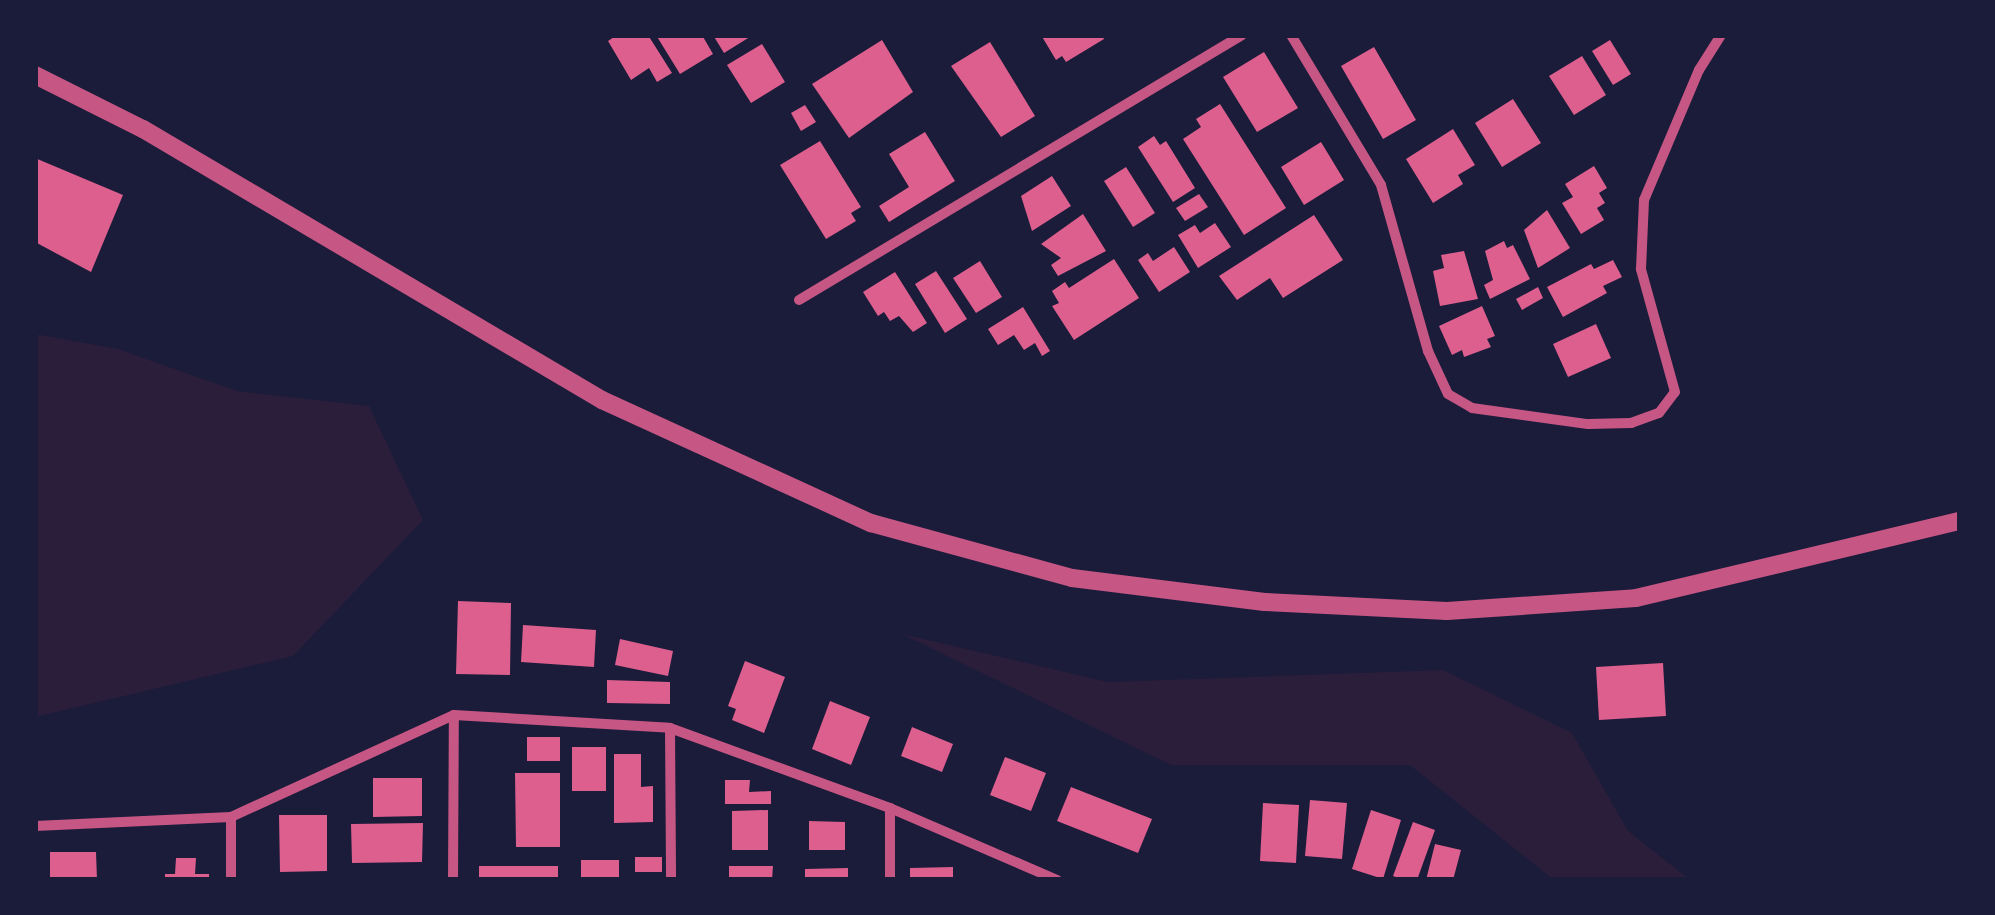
<!DOCTYPE html>
<style>
body{margin:0}
#map{position:relative;width:1995px;height:915px;overflow:hidden;background:#1b1b3a;font-family:"Noto Serif",serif}
div>[style]{position:absolute}
.green>*{inset:0;background:#2a1e3b}
.building>*{inset:0;background:#dd5f8e}
.minor>*{height:10px;margin:-5px;padding:0 5px;transform-origin:5px;border-radius:5px;background:#c65784}
.tertiary>*{height:18px;margin:-9px;padding:0 9px;transform-origin:9px;border-radius:9px;background:#c65784}
span{translate:-50% -50%;white-space:nowrap;text-align:center;line-height:1.15;-webkit-text-stroke:8px #1b1b3a;paint-order:stroke}
.frame{position:absolute;inset:0;border:38px solid #1b1b3a;pointer-events:none}
</style>
<div id="map">
<div class="green">
<i style="clip-path:polygon(35px 334px,118px 349px,237px 391px,369px 406px,423px 520px,293px 656px,35px 717px)"></i>
<i style="clip-path:polygon(902px 634px,1108px 682px,1443px 670px,1572px 733px,1628px 831px,1690px 880px,1554px 880px,1410px 765px,1171px 765px)"></i>
</div>
<div class="building">
<i style="clip-path:polygon(617px 35px,648px 35px,672px 73px,657px 82px,649px 68px,631px 80px,608px 41px)"></i>
<i style="clip-path:polygon(656px 35px,702px 35px,713px 54px,680px 74px)"></i>
<i style="clip-path:polygon(713px 35px,753px 35px,724px 53px)"></i>
<i style="clip-path:polygon(1041px 35px,1102px 35px,1104px 39px,1066px 62px,1062px 56px,1056px 60px)"></i>
<i style="clip-path:polygon(882px 40px,913px 92px,849px 138px,812px 84px)"></i>
<i style="clip-path:polygon(1610px 40px,1631px 74px,1613px 85px,1592px 51px)"></i>
<i style="clip-path:polygon(990px 42px,1035px 116px,1001px 137px,951px 66px)"></i>
<i style="clip-path:polygon(762px 44px,785px 82px,751px 103px,727px 65px)"></i>
<i style="clip-path:polygon(1374px 47px,1416px 120px,1383px 139px,1341px 66px)"></i>
<i style="clip-path:polygon(1264px 52px,1298px 108px,1257px 132px,1223px 77px)"></i>
<i style="clip-path:polygon(1582px 56px,1606px 95px,1574px 115px,1549px 76px)"></i>
<i style="clip-path:polygon(1513px 99px,1541px 143px,1502px 167px,1475px 123px)"></i>
<i style="clip-path:polygon(1220px 104px,1286px 208px,1244px 235px,1183px 139px,1201px 127px,1196px 119px)"></i>
<i style="clip-path:polygon(805px 105px,816px 122px,801px 131px,791px 113px)"></i>
<i style="clip-path:polygon(1453px 129px,1475px 165px,1458px 175px,1463px 184px,1433px 203px,1406px 159px)"></i>
<i style="clip-path:polygon(925px 132px,955px 181px,889px 222px,879px 206px,909px 187px,889px 154px)"></i>
<i style="clip-path:polygon(1154px 136px,1160px 145px,1166px 141px,1195px 188px,1173px 202px,1138px 147px)"></i>
<i style="clip-path:polygon(820px 141px,861px 207px,851px 213px,856px 221px,826px 239px,780px 165px)"></i>
<i style="clip-path:polygon(1321px 142px,1344px 180px,1304px 205px,1281px 167px)"></i>
<i style="clip-path:polygon(35px 158px,123px 195px,91px 272px,35px 242px)"></i>
<i style="clip-path:polygon(1594px 166px,1607px 188px,1599px 193px,1605px 203px,1597px 208px,1604px 220px,1581px 234px,1562px 203px,1573px 197px,1565px 184px)"></i>
<i style="clip-path:polygon(1126px 167px,1155px 213px,1133px 227px,1104px 181px)"></i>
<i style="clip-path:polygon(1052px 176px,1071px 206px,1032px 231px,1021px 196px)"></i>
<i style="clip-path:polygon(1199px 194px,1208px 207px,1185px 221px,1176px 208px)"></i>
<i style="clip-path:polygon(1547px 210px,1570px 248px,1538px 268px,1524px 230px)"></i>
<i style="clip-path:polygon(1083px 214px,1106px 251px,1058px 276px,1051px 265px,1061px 258px,1041px 244px)"></i>
<i style="clip-path:polygon(1314px 215px,1343px 260px,1283px 298px,1270px 278px,1237px 300px,1219px 276px)"></i>
<i style="clip-path:polygon(1215px 223px,1231px 247px,1198px 268px,1178px 235px,1195px 225px,1200px 233px)"></i>
<i style="clip-path:polygon(1504px 241px,1507px 248px,1513px 245px,1530px 279px,1490px 299px,1484px 285px,1493px 280px,1485px 251px)"></i>
<i style="clip-path:polygon(1174px 247px,1190px 272px,1159px 292px,1138px 260px,1148px 253px,1153px 261px)"></i>
<i style="clip-path:polygon(1464px 251px,1478px 299px,1440px 306px,1433px 271px,1444px 268px,1441px 255px)"></i>
<i style="clip-path:polygon(1114px 259px,1139px 298px,1074px 340px,1052px 306px,1059px 303px,1052px 291px,1065px 282px,1069px 288px)"></i>
<i style="clip-path:polygon(1613px 260px,1622px 277px,1603px 286px,1607px 293px,1563px 317px,1547px 287px,1591px 264px,1594px 269px)"></i>
<i style="clip-path:polygon(980px 261px,1002px 297px,976px 313px,953px 278px)"></i>
<i style="clip-path:polygon(936px 271px,967px 319px,945px 333px,915px 284px)"></i>
<i style="clip-path:polygon(895px 272px,927px 323px,913px 332px,899px 316px,890px 321px,884px 312px,878px 316px,863px 292px)"></i>
<i style="clip-path:polygon(1538px 287px,1543px 298px,1522px 310px,1516px 299px)"></i>
<i style="clip-path:polygon(1482px 306px,1495px 336px,1487px 339px,1491px 347px,1464px 357px,1462px 350px,1452px 355px,1439px 326px)"></i>
<i style="clip-path:polygon(1023px 307px,1050px 351px,1042px 356px,1035px 343px,1024px 350px,1014px 335px,998px 345px,988px 329px)"></i>
<i style="clip-path:polygon(1596px 324px,1611px 358px,1568px 377px,1553px 344px)"></i>
<i style="clip-path:polygon(458px 601px,511px 603px,510px 675px,456px 674px)"></i>
<i style="clip-path:polygon(523px 625px,596px 630px,594px 667px,521px 662px)"></i>
<i style="clip-path:polygon(620px 639px,673px 651px,668px 676px,615px 665px)"></i>
<i style="clip-path:polygon(745px 661px,785px 677px,764px 733px,732px 720px,736px 709px,728px 706px)"></i>
<i style="clip-path:polygon(1663px 663px,1666px 716px,1599px 720px,1596px 667px)"></i>
<i style="clip-path:polygon(607px 680px,670px 682px,670px 704px,607px 703px)"></i>
<i style="clip-path:polygon(830px 701px,870px 717px,851px 765px,812px 749px)"></i>
<i style="clip-path:polygon(912px 727px,953px 744px,942px 772px,901px 756px)"></i>
<i style="clip-path:polygon(527px 737px,560px 737px,560px 761px,527px 761px)"></i>
<i style="clip-path:polygon(572px 747px,606px 747px,606px 791px,572px 791px)"></i>
<i style="clip-path:polygon(614px 754px,641px 754px,641px 787px,653px 786px,653px 822px,614px 823px)"></i>
<i style="clip-path:polygon(1005px 757px,1046px 773px,1031px 811px,990px 795px)"></i>
<i style="clip-path:polygon(515px 773px,560px 773px,560px 847px,516px 847px)"></i>
<i style="clip-path:polygon(373px 778px,422px 778px,422px 816px,373px 817px)"></i>
<i style="clip-path:polygon(725px 780px,750px 780px,749px 792px,771px 791px,771px 804px,725px 804px)"></i>
<i style="clip-path:polygon(1071px 787px,1152px 819px,1138px 853px,1057px 821px)"></i>
<i style="clip-path:polygon(1310px 800px,1347px 803px,1342px 859px,1305px 856px)"></i>
<i style="clip-path:polygon(1263px 803px,1299px 805px,1296px 863px,1260px 861px)"></i>
<i style="clip-path:polygon(768px 810px,768px 850px,732px 850px,732px 811px)"></i>
<i style="clip-path:polygon(1371px 810px,1401px 820px,1383px 879px,1352px 869px)"></i>
<i style="clip-path:polygon(279px 815px,327px 815px,327px 871px,280px 872px)"></i>
<i style="clip-path:polygon(809px 821px,845px 822px,845px 850px,809px 850px)"></i>
<i style="clip-path:polygon(1413px 822px,1435px 830px,1417px 880px,1404px 880px,1393px 876px)"></i>
<i style="clip-path:polygon(423px 823px,422px 862px,352px 863px,351px 824px)"></i>
<i style="clip-path:polygon(1435px 844px,1461px 850px,1453px 880px,1426px 880px)"></i>
<i style="clip-path:polygon(50px 852px,96px 852px,97px 880px,50px 880px)"></i>
<i style="clip-path:polygon(635px 857px,662px 857px,662px 872px,635px 872px)"></i>
<i style="clip-path:polygon(176px 858px,196px 858px,195px 874px,209px 874px,209px 880px,165px 880px,165px 874px,175px 874px)"></i>
<i style="clip-path:polygon(581px 860px,619px 860px,619px 880px,581px 880px)"></i>
<i style="clip-path:polygon(479px 866px,558px 866px,558px 880px,479px 880px)"></i>
<i style="clip-path:polygon(729px 866px,773px 866px,772px 880px,729px 880px)"></i>
<i style="clip-path:polygon(953px 867px,953px 880px,910px 880px,910px 868px)"></i>
<i style="clip-path:polygon(848px 868px,848px 880px,805px 880px,805px 869px)"></i>
</div>
<div class="minor">
<i style="left:1291px;top:35px;width:175px;rotate:59deg"></i>
<i style="left:1381px;top:185px;width:173px;rotate:74.2deg"></i>
<i style="left:1428px;top:351px;width:47px;rotate:65.1deg"></i>
<i style="left:1448px;top:394px;width:28px;rotate:30deg"></i>
<i style="left:1472px;top:408px;width:117px;rotate:7.9deg"></i>
<i style="left:1588px;top:424px;width:43px;rotate:-1.3deg"></i>
<i style="left:1631px;top:423px;width:30px;rotate:-20deg"></i>
<i style="left:1659px;top:413px;width:26px;rotate:-53deg"></i>
<i style="left:1675px;top:392px;width:128px;rotate:-105.5deg"></i>
<i style="left:1641px;top:269px;width:69px;rotate:-87.5deg"></i>
<i style="left:1644px;top:200px;width:141px;rotate:-67.1deg"></i>
<i style="left:1699px;top:70px;width:41px;rotate:-57.8deg"></i>
<i style="left:799px;top:300px;width:516px;rotate:-30.89deg"></i>
<i style="left:670px;top:728px;width:152px;rotate:89.6deg"></i>
<i style="left:35px;top:826px;width:196px;rotate:-2.6deg"></i>
<i style="left:231px;top:817px;width:245px;rotate:-24.6deg"></i>
<i style="left:454px;top:715px;width:216px;rotate:3.4deg"></i>
<i style="left:670px;top:728px;width:234px;rotate:20deg"></i>
<i style="left:890px;top:808px;width:182px;rotate:23.3deg"></i>
<i style="left:231px;top:880px;width:63px;rotate:-90deg"></i>
<i style="left:453px;top:880px;width:165px;rotate:-89.7deg"></i>
<i style="left:890px;top:880px;width:72px;rotate:-90deg"></i>
</div>
<div class="tertiary">
<i style="left:35px;top:75px;width:121px;rotate:26.6deg"></i>
<i style="left:143px;top:129px;width:533px;rotate:30.56deg"></i>
<i style="left:602px;top:400px;width:296px;rotate:24.6deg"></i>
<i style="left:871px;top:523px;width:208px;rotate:15.3deg"></i>
<i style="left:1072px;top:578px;width:194px;rotate:7.1deg"></i>
<i style="left:1265px;top:602px;width:182px;rotate:2.8deg"></i>
<i style="left:1447px;top:611px;width:189px;rotate:-3.9deg"></i>
<i style="left:1636px;top:598px;width:333px;rotate:-13.4deg"></i>
</div>
<div class="frame"></div>
</div>
